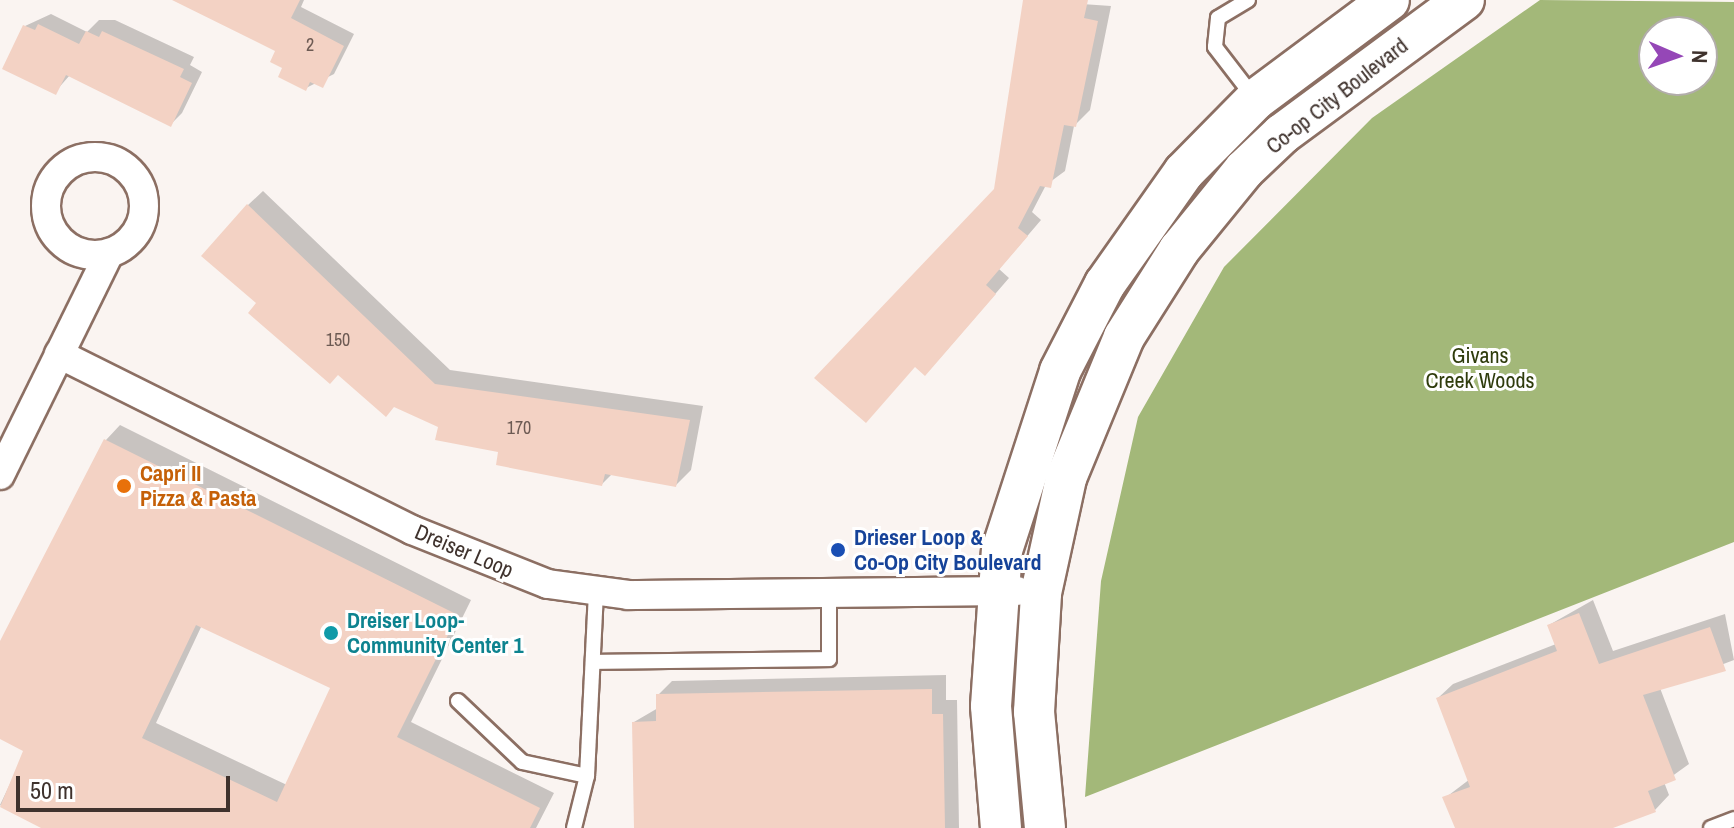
<!DOCTYPE html>
<style>
body{margin:0}
#map{position:relative;width:1734px;height:828px;overflow:hidden;background:#faf4f1;font-family:"Archivo Narrow",sans-serif}
div>[style]{position:absolute}
.forest>*{inset:0;background:#a3b879}
.shadow>*{inset:0;background:#0003}
.building>*{inset:0;background:#f3d2c4}
.roads{filter:drop-shadow(2px 0 #8c6f63) drop-shadow(-2px 0 #8c6f63) drop-shadow(0 2px #8c6f63) drop-shadow(0 -2px #8c6f63)}
.lane>*{height:14px;margin:-7px;padding:0 7px;transform-origin:7px;border-radius:7px;background:#fff}
.street>*{height:28px;margin:-14px;padding:0 14px;transform-origin:14px;border-radius:14px;background:#fff}
.street>.ring{margin:-14px;padding:0;box-sizing:content-box;background:none;border:28px solid #fff;border-radius:50%}
.secondary>*{height:40px;margin:-20px;padding:0 20px;transform-origin:20px;border-radius:20px;background:#fff}
.dots>*{width:22px;height:22px;translate:-50% -50%;box-sizing:border-box;border:4px solid #fff;border-radius:50%}
span{translate:-50% -50%;white-space:nowrap;text-align:center;line-height:1.15;-webkit-text-stroke:6px #fff;paint-order:stroke}
.number-label{font-size:18px;color:#6c5a53}
.number-label span{-webkit-text-stroke-width:0}
.street-label{font-size:22px;color:#3f322d}
.park-label{font-size:22px;color:#2f3c0c}
.food-label{font-size:22px;color:#c56008;font-weight:700}
.left{translate:0 -50%;text-align:left}
.transit-label{font-size:22px;color:#164399;font-weight:700}
.culture-label{font-size:22px;color:#0d838f;font-weight:700}
.north{position:absolute;left:1638px;top:16px;width:80px;height:80px;box-sizing:border-box;background:#fff;border:2px solid #b2adab;border-radius:50%;rotate:92deg;font-size:22px;font-weight:700;line-height:32px;text-align:center;color:#3f322d}
.north::after{content:'';display:block;margin:auto;width:28px;height:36px;background:#9547b7;clip-path:polygon(50% 0,100% 100%,50% 72%,0 100%)}
.scale{position:absolute;left:16px;top:776px;width:214px;height:36px;box-sizing:border-box;border:4px solid #3f322d;border-top:0;padding-left:10px;font-size:24px;line-height:28px;white-space:nowrap;color:#3f322d;-webkit-text-stroke:6px #fff;paint-order:stroke}
</style>
<div id="map">
<div class="forest">
<i style="clip-path:polygon(evenodd,1540px 0,1734px 2px,1734px 542px,1085px 797px,1101px 581px,1138px 417px,1224px 267px,1372px 118px,1540px 0,1654px 32px,1702px 32px,1702px 80px,1654px 80px,1654px 32px)"></i>
</div>
<div class="shadow">
<i style="clip-path:polygon(186px 0,304px 0,301px 7px,354px 34px,334px 74px,306px 88px,277px 50px)"></i>
<i style="clip-path:polygon(1024px 0,1111px 6px,1090px 110px,1074px 126px,1065px 171px,1046px 185px,1032px 212px,1041px 220px,999px 269px,1009px 278px,939px 359px,996px 190px)"></i>
<i style="clip-path:polygon(51px 14px,87px 32px,99px 20px,115px 20px,194px 57px,190px 65px,202px 72px,182px 113px,171px 124px,70px 75px,55px 92px,25px 26px)"></i>
<i style="clip-path:polygon(263px 191px,450px 370px,703px 406px,691px 470px,676px 485px,613px 473px,602px 484px,440px 426px,259px 303px,248px 205px)"></i>
<i style="clip-path:polygon(evenodd,120px 425px,471px 600px,411px 722px,554px 793px,536px 828px,46px 828px,0 805px,26px 750px,0 737px,0 653px,106px 440px,120px 425px,202px 625px,333px 687px,287px 785px,156px 723px,202px 625px)"></i>
<i style="clip-path:polygon(1593px 600px,1613px 651px,1725px 614px,1734px 660px,1660px 688px,1689px 764px,1664px 782px,1669px 795px,1655px 810px,1608px 828px,1457px 828px,1445px 798px,1470px 779px,1438px 698px,1453px 684px,1556px 644px,1549px 625px)"></i>
<i style="clip-path:polygon(946px 675px,946px 700px,957px 700px,959px 828px,636px 828px,634px 722px,658px 708px,658px 695px,672px 681px)"></i>
</div>
<div class="building">
<i style="clip-path:polygon(172px 0,300px 0,291px 18px,344px 46px,323px 88px,310px 82px,306px 91px,278px 77px,282px 68px,270px 62px,275px 51px)"></i>
<i style="clip-path:polygon(1023px 0,1088px 0,1084px 18px,1098px 21px,1076px 127px,1064px 125px,1051px 188px,1040px 186px,1018px 228px,1028px 236px,986px 285px,996px 294px,925px 376px,915px 367px,866px 423px,814px 378px,994px 189px)"></i>
<i style="clip-path:polygon(38px 24px,79px 44px,86px 31px,99px 37px,102px 31px,184px 69px,180px 77px,192px 83px,171px 127px,66px 75px,56px 95px,2px 69px,23px 25px,35px 30px)"></i>
<i style="clip-path:polygon(247px 204px,435px 384px,690px 420px,676px 487px,605px 474px,602px 486px,496px 465px,498px 452px,435px 440px,438px 427px,394px 407px,386px 417px,338px 375px,330px 384px,248px 313px,256px 303px,201px 256px)"></i>
<i style="clip-path:polygon(evenodd,104px 439px,458px 615px,397px 737px,540px 808px,530px 828px,41px 828px,0 807px,23px 751px,0 739px,0 641px,104px 439px,196px 625px,330px 688px,277px 802px,142px 738px,196px 625px)"></i>
<i style="clip-path:polygon(1579px 613px,1599px 664px,1710px 627px,1726px 671px,1643px 695px,1676px 780px,1648px 791px,1656px 812px,1613px 828px,1455px 828px,1442px 797px,1470px 787px,1436px 698px,1557px 651px,1547px 625px)"></i>
<i style="clip-path:polygon(932px 689px,932px 714px,943px 714px,945px 828px,634px 828px,632px 722px,656px 721px,656px 694px)"></i>
</div>
<div class="roads">
<div class="lane">
<i style="left:1248px;top:0;width:35px;rotate:149deg"></i>
<i style="left:1218px;top:18px;width:29px;rotate:96deg"></i>
<i style="left:1215px;top:47px;width:66px;rotate:52.4deg"></i>
<i style="left:593px;top:662px;width:236px;rotate:-0.7deg"></i>
<i style="left:829px;top:659px;width:66px;rotate:-90deg"></i>
<i style="left:458px;top:701px;width:88px;rotate:43.6deg"></i>
<i style="left:522px;top:762px;width:66px;rotate:12.2deg"></i>
<i style="left:574px;top:828px;width:54px;rotate:-76deg"></i>
<i style="left:587px;top:776px;width:184px;rotate:-87.2deg"></i>
<i style="left:1711px;top:828px;width:25px;rotate:-21deg"></i>
</div>
<div class="street">
<i class="ring" style="left:46px;top:157px;width:70px;height:70px"></i>
<i style="left:59px;top:354px;width:394px;rotate:26.5deg"></i>
<i style="left:412px;top:530px;width:146px;rotate:21.7deg"></i>
<i style="left:548px;top:584px;width:81px;rotate:7.8deg"></i>
<i style="left:628px;top:595px;width:389px;rotate:-0.6deg"></i>
<i style="left:0;top:475px;width:247px;rotate:-63.8deg"></i>
</div>
<div class="secondary">
<i style="left:1001px;top:828px;width:122px;rotate:-94.7deg"></i>
<i style="left:991px;top:706px;width:156px;rotate:-86deg"></i>
<i style="left:1002px;top:550px;width:188px;rotate:-72deg"></i>
<i style="left:1060px;top:371px;width:98px;rotate:-62.7deg"></i>
<i style="left:1105px;top:284px;width:137px;rotate:-54.8deg"></i>
<i style="left:1184px;top:172px;width:101px;rotate:-45.4deg"></i>
<i style="left:1255px;top:100px;width:167px;rotate:-36.7deg"></i>
<i style="left:1045px;top:828px;width:117px;rotate:-95.4deg"></i>
<i style="left:1034px;top:712px;width:119px;rotate:-86.6deg"></i>
<i style="left:1041px;top:593px;width:118px;rotate:-77.7deg"></i>
<i style="left:1066px;top:478px;width:152px;rotate:-67.6deg"></i>
<i style="left:1124px;top:337px;width:103px;rotate:-57.7deg"></i>
<i style="left:1179px;top:250px;width:103px;rotate:-50.9deg"></i>
<i style="left:1244px;top:170px;width:52px;rotate:-43.5deg"></i>
<i style="left:1282px;top:134px;width:226px;rotate:-36.4deg"></i>
</div>
</div>
<div class="dots">
<i style="left:124px;top:486px;background:#e8710a"></i>
<i style="left:838px;top:550px;background:#1a4fb4"></i>
<i style="left:331px;top:633px;background:#0f9aa8"></i>
</div>
<div class="number-label">
<span style="left:310px;top:45px">2</span>
<span style="left:338px;top:340px">150</span>
<span style="left:519px;top:428px">170</span>
</div>
<div class="street-label">
<span style="left:1337px;top:96px;rotate:-38deg">Co-op City Boulevard</span>
<span style="left:464px;top:551px;rotate:23deg">Dreiser Loop</span>
</div>
<div class="park-label">
<span style="left:1480px;top:368px">Givans<br>Creek Woods</span>
</div>
<div class="food-label">
<span class="left" style="left:140px;top:486px">Capri II<br>Pizza &amp; Pasta</span>
</div>
<div class="transit-label">
<span class="left" style="left:854px;top:550px">Drieser Loop &amp;<br>Co-Op City Boulevard</span>
</div>
<div class="culture-label">
<span class="left" style="left:347px;top:633px">Dreiser Loop-<br>Community Center 1</span>
</div>
<div class="north">N</div>
<div class="scale">50 m</div>
</div>
